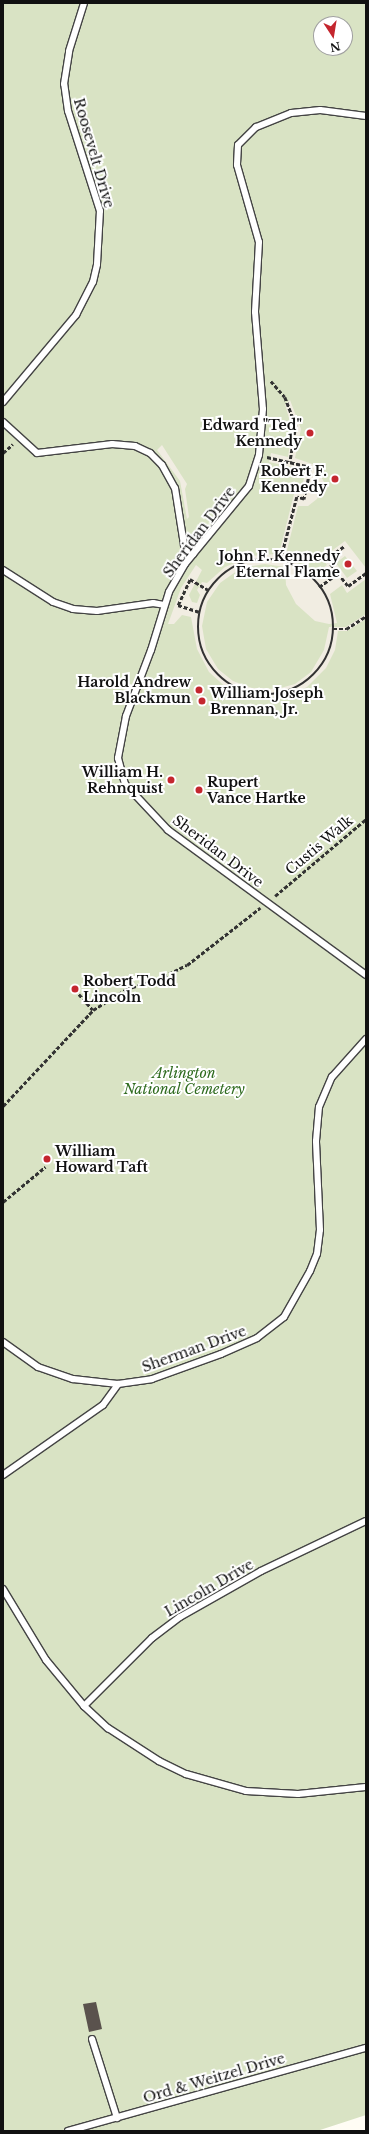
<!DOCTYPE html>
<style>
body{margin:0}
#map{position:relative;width:369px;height:2134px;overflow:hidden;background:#fffdf5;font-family:"Libre Baskerville",serif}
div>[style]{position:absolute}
.cemetery>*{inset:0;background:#d9e3c4}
.plaza>*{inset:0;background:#f1ede2}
.building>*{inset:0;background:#5a524d}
.path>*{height:2.5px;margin-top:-1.25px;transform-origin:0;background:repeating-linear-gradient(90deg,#333 0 4px,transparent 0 6px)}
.path>.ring{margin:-1.25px;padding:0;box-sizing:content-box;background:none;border:2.5px solid #333;border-radius:50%}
.roads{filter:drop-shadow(1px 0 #444) drop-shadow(-1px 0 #444) drop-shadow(0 1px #444) drop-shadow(0 -1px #444)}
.lane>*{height:6px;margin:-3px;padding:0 3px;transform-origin:3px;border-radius:3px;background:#fff}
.dots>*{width:11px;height:11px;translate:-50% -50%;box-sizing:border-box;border:2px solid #fff;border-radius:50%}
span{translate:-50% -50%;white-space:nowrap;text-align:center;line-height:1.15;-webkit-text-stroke:4px #fff;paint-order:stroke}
.street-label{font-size:14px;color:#111}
.poi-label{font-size:14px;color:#111;font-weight:700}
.right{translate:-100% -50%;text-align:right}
.left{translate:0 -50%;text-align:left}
.park-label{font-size:14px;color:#2f6b1f;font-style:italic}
.frame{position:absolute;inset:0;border:4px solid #111;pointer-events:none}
.north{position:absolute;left:313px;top:16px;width:40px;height:40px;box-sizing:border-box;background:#fff;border:1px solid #a0a0a0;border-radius:50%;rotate:168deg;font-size:11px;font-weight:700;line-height:16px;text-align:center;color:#111}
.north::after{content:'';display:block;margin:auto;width:14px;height:18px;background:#c4262e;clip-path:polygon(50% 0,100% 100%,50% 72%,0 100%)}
</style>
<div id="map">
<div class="cemetery">
<i style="clip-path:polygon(evenodd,3px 3px,366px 3px,366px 2115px,317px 2131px,3px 2131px,3px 3px,321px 24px,345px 24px,345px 48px,321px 48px,321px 24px)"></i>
</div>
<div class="plaza">
<i style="clip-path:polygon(evenodd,290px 400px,301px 429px,295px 458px,315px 465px,325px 484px,317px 499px,308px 506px,298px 506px,285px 558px,304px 566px,314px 574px,327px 565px,322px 558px,345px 541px,366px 568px,366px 579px,347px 593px,342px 585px,330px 594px,337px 623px,329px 624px,315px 621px,296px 604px,286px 585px,285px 567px,265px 564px,241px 568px,220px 583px,207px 602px,202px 626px,206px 649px,218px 669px,233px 681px,252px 688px,277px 689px,295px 684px,311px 672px,324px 650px,329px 627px,346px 627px,366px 614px,366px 619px,347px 631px,338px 631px,335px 650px,326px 668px,307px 687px,287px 696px,256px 698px,229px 690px,209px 672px,197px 649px,191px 617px,182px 615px,174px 624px,168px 624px,181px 588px,196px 565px,202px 570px,189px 595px,192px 602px,197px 603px,200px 595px,197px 590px,202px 582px,207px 583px,225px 567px,251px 556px,275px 554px,277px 549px,280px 550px,294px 494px,300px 494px,306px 470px,269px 462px,271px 453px,288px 457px,292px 429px,285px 404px,290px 400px,345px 556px,357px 571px,347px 578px,336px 563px,345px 556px)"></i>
<i style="clip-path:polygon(162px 445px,187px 484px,185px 489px,189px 517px,187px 519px,180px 481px,157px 450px)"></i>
</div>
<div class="building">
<i style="clip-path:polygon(96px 2002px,102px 2029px,89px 2032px,83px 2004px)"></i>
</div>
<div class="path">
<i style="left:271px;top:381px;width:21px;rotate:49deg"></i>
<i style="left:285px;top:397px;width:30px;rotate:69deg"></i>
<i style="left:296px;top:425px;width:37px;rotate:99deg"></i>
<i style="left:3px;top:453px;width:13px;rotate:-42deg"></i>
<i style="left:267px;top:457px;width:45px;rotate:12.8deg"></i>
<i style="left:311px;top:467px;width:33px;rotate:102deg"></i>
<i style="left:304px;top:499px;width:7px;rotate:-164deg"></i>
<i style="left:297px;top:497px;width:64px;rotate:104.5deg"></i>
<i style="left:344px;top:547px;width:21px;rotate:145deg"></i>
<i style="left:327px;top:559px;width:34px;rotate:52deg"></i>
<i style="left:348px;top:586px;width:22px;rotate:-36deg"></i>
<i class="ring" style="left:198px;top:559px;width:133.5px;height:133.5px"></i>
<i style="left:319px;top:587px;width:24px;rotate:-36deg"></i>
<i style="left:178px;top:605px;width:29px;rotate:-65deg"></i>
<i style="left:190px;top:579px;width:21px;rotate:31deg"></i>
<i style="left:178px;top:605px;width:22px;rotate:18deg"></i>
<i style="left:333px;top:629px;width:13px"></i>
<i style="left:346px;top:629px;width:24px;rotate:-33deg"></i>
<i style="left:275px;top:896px;width:119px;rotate:-40.2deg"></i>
<i style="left:79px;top:994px;width:21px;rotate:49deg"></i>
<i style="left:3px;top:1106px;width:132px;rotate:-46.8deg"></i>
<i style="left:93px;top:1010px;width:39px;rotate:-32deg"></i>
<i style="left:126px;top:989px;width:34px;rotate:-17deg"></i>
<i style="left:158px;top:979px;width:32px;rotate:-26deg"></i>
<i style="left:187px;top:965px;width:93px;rotate:-38deg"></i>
<i style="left:3px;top:1202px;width:55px;rotate:-39.8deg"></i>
</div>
<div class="roads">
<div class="lane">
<i style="left:366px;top:116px;width:46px;rotate:-172.6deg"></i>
<i style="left:320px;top:110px;width:29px;rotate:174deg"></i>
<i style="left:291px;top:113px;width:38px;rotate:158deg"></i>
<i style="left:256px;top:127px;width:25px;rotate:135deg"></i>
<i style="left:238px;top:145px;width:20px;rotate:93deg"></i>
<i style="left:237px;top:165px;width:80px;rotate:74.1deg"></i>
<i style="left:259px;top:242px;width:70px;rotate:93.3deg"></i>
<i style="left:255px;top:312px;width:97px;rotate:85.3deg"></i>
<i style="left:263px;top:409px;width:46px;rotate:95deg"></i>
<i style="left:259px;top:455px;width:33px;rotate:108deg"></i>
<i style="left:249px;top:486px;width:101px;rotate:129.4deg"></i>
<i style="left:185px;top:564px;width:32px;rotate:120deg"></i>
<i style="left:169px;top:592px;width:61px;rotate:107.2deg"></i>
<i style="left:151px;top:650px;width:71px;rotate:110.7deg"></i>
<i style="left:126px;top:716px;width:43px;rotate:100.8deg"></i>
<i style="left:118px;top:758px;width:27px;rotate:75deg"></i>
<i style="left:125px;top:784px;width:63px;rotate:46.9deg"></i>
<i style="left:168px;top:830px;width:245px;rotate:36.2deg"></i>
<i style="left:3px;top:402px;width:114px;rotate:-50deg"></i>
<i style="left:76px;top:315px;width:37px;rotate:-63deg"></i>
<i style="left:93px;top:282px;width:18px;rotate:-77deg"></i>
<i style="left:97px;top:264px;width:53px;rotate:-86.8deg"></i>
<i style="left:100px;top:211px;width:105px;rotate:-107.7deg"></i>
<i style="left:68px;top:111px;width:27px;rotate:-98deg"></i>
<i style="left:64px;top:84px;width:33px;rotate:-81deg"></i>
<i style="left:69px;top:51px;width:50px;rotate:-72.6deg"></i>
<i style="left:3px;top:422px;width:46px;rotate:42.4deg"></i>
<i style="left:37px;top:453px;width:76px;rotate:-6.8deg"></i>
<i style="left:112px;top:444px;width:23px;rotate:5deg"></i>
<i style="left:135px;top:446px;width:17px;rotate:25deg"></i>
<i style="left:150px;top:453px;width:17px;rotate:45deg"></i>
<i style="left:162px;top:465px;width:26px;rotate:61deg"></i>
<i style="left:175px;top:488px;width:58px;rotate:81deg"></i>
<i style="left:184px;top:545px;width:13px;rotate:45deg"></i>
<i style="left:3px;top:570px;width:59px;rotate:32.6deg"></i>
<i style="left:53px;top:602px;width:21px;rotate:19deg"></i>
<i style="left:73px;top:609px;width:24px;rotate:5deg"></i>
<i style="left:97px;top:611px;width:57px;rotate:-8.1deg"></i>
<i style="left:153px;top:603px;width:11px;rotate:10deg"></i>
<i style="left:3px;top:1342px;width:43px;rotate:35.5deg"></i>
<i style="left:38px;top:1367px;width:37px;rotate:19deg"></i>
<i style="left:73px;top:1379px;width:45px;rotate:6.3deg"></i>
<i style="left:118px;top:1384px;width:34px;rotate:-8deg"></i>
<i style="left:152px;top:1379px;width:73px;rotate:-19.9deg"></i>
<i style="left:221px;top:1354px;width:39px;rotate:-24deg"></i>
<i style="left:257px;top:1338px;width:34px;rotate:-38deg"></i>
<i style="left:284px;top:1317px;width:53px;rotate:-60.5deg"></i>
<i style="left:310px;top:1271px;width:18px;rotate:-68deg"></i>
<i style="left:317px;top:1254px;width:24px;rotate:-83deg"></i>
<i style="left:320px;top:1230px;width:89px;rotate:-92.6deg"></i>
<i style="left:316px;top:1141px;width:34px;rotate:-85deg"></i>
<i style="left:319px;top:1107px;width:33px;rotate:-67deg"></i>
<i style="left:332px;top:1077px;width:51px;rotate:-48.2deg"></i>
<i style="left:3px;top:1475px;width:122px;rotate:-35deg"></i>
<i style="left:103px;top:1405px;width:26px;rotate:-54deg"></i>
<i style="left:3px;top:1589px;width:83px;rotate:58.8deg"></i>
<i style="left:46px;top:1660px;width:60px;rotate:50.4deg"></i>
<i style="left:84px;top:1706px;width:33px;rotate:43deg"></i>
<i style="left:108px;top:1728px;width:61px;rotate:32.9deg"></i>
<i style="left:159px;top:1761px;width:30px;rotate:26deg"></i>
<i style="left:186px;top:1774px;width:62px;rotate:15.8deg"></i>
<i style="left:246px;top:1791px;width:52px;rotate:3.3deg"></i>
<i style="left:298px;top:1794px;width:68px;rotate:-5.9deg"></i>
<i style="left:84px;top:1706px;width:96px;rotate:-45deg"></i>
<i style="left:152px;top:1638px;width:35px;rotate:-37deg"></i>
<i style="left:180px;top:1617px;width:93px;rotate:-29.6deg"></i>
<i style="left:261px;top:1571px;width:116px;rotate:-25.5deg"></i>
<i style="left:92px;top:2039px;width:83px;rotate:72.4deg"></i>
<i style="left:68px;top:2131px;width:309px;rotate:-15.6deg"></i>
</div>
</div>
<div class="dots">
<i style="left:310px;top:433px;background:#c4262e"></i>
<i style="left:335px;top:479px;background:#c4262e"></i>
<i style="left:348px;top:564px;background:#c4262e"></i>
<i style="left:199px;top:690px;background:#c4262e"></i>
<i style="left:202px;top:701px;background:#c4262e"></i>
<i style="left:171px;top:780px;background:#c4262e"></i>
<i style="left:199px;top:790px;background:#c4262e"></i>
<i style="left:75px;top:989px;background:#c4262e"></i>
<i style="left:47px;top:1159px;background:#c4262e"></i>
</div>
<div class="street-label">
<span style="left:94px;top:153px;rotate:74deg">Roosevelt Drive</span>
<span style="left:199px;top:532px;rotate:-53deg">Sheridan Drive</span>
<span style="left:319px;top:845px;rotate:-40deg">Custis Walk</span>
<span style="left:218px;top:851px;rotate:37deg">Sheridan Drive</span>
<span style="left:194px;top:1349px;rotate:-20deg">Sherman Drive</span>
<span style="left:209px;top:1588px;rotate:-30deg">Lincoln Drive</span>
<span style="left:214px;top:2078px;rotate:-16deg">Ord &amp; Weitzel Drive</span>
</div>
<div class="poi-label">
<span class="right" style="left:302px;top:433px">Edward "Ted"<br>Kennedy</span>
<span class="right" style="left:327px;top:479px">Robert F.<br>Kennedy</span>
<span class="right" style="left:340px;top:564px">John F. Kennedy<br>Eternal Flame</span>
<span class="right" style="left:191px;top:690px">Harold Andrew<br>Blackmun</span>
<span class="left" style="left:210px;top:701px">William Joseph<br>Brennan, Jr.</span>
<span class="right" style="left:163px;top:780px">William H.<br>Rehnquist</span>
<span class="left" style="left:207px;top:790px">Rupert<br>Vance Hartke</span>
<span class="left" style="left:83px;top:989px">Robert Todd<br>Lincoln</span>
<span class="left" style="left:55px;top:1159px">William<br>Howard Taft</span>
</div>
<div class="park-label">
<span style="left:184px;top:1081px">Arlington<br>National Cemetery</span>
</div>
<div class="frame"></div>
<div class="north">N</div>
</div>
